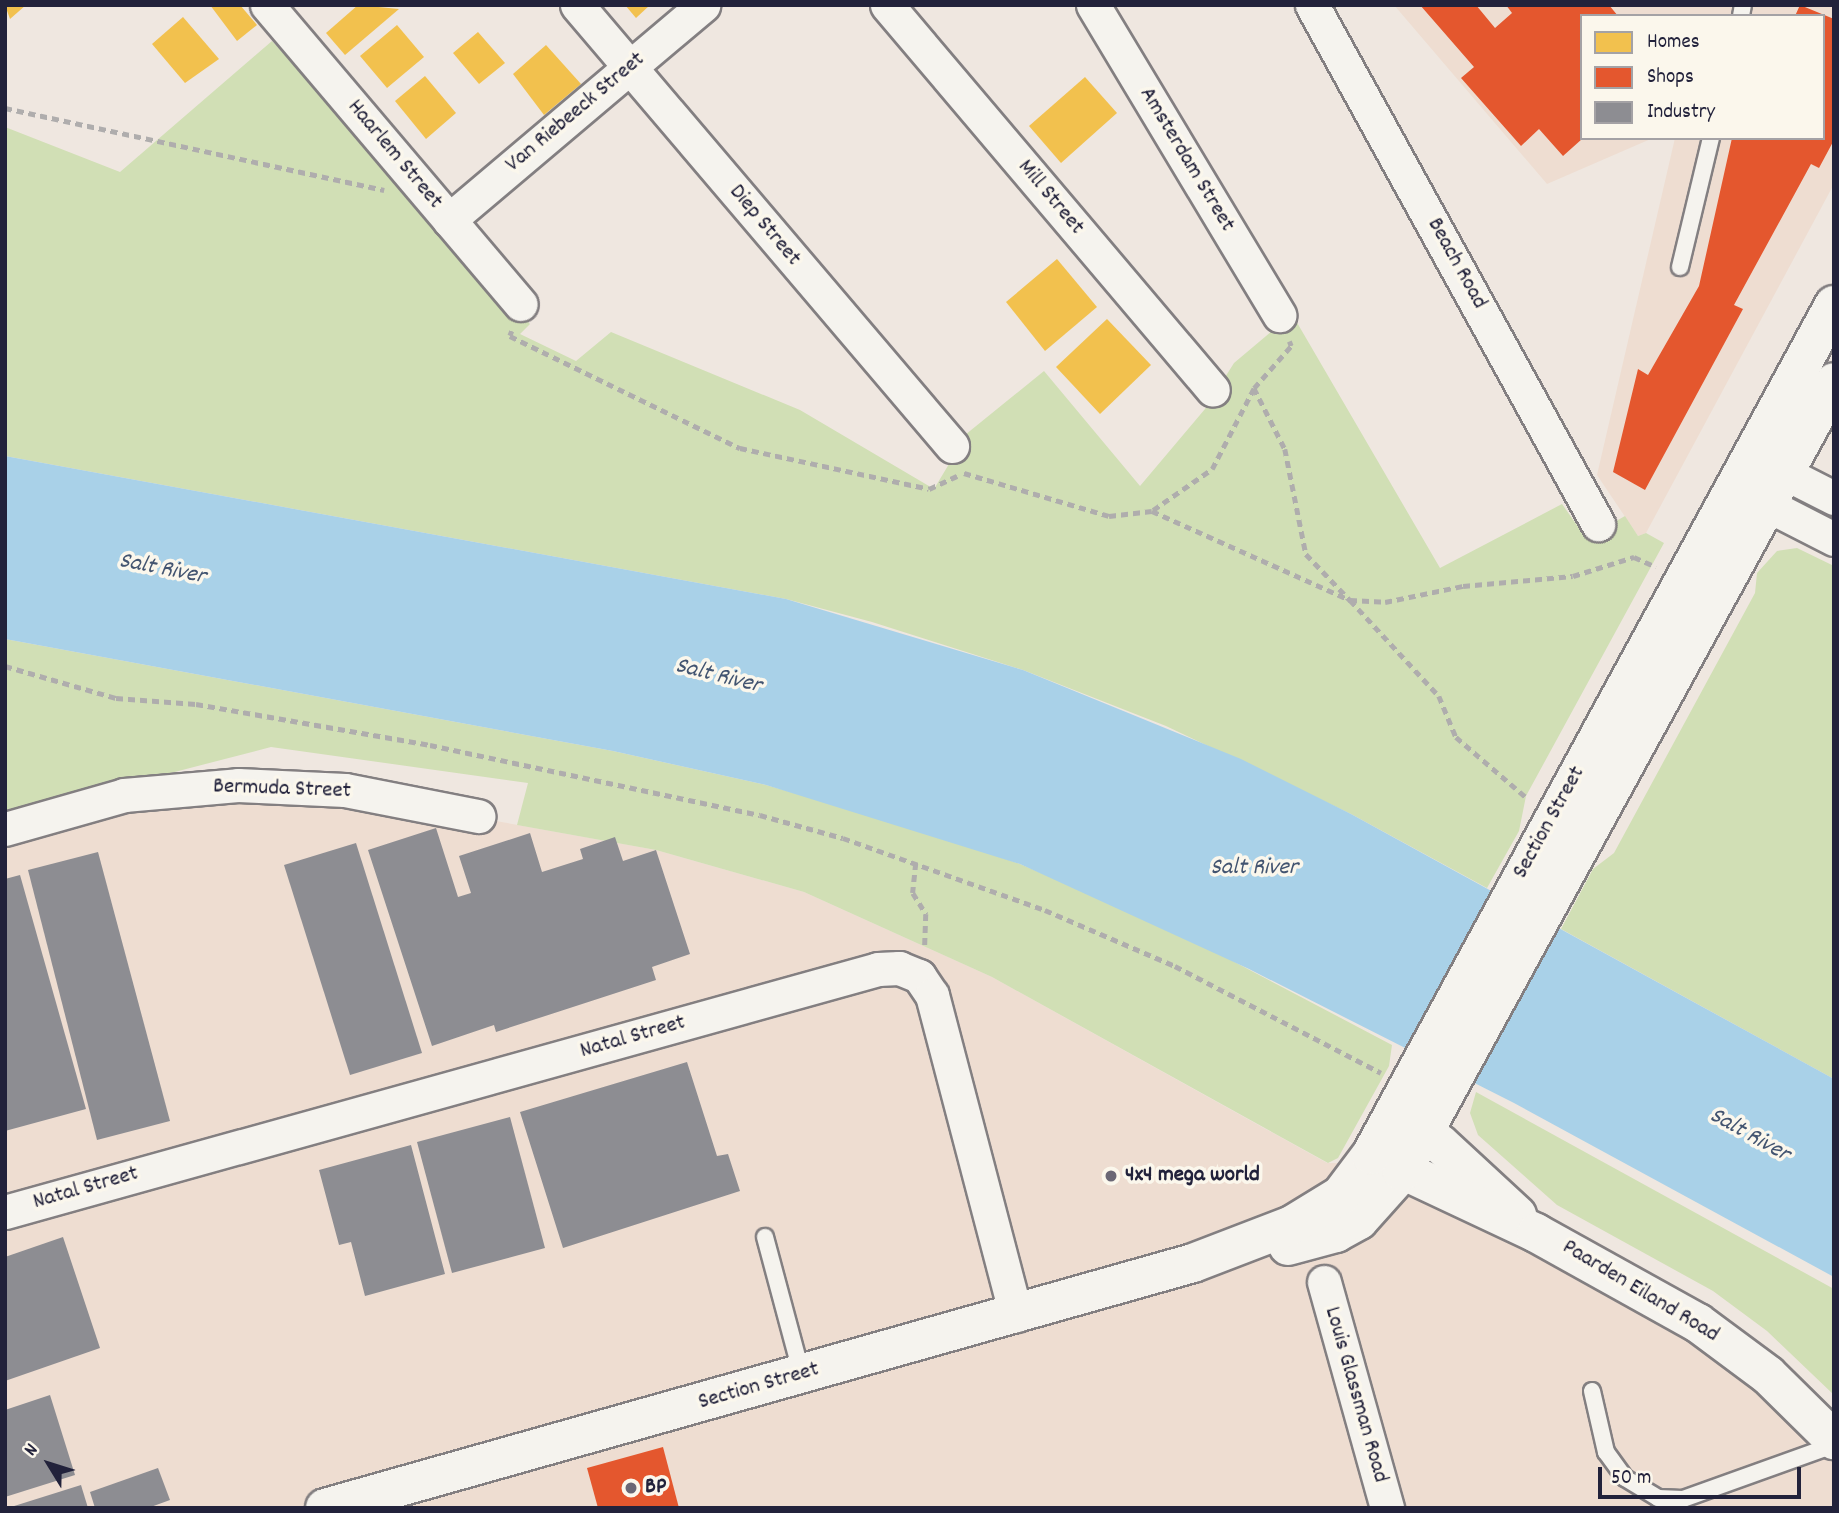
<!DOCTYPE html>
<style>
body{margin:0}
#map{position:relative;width:1839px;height:1513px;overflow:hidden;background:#efe7e0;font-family:Dekko,sans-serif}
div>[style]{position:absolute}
.built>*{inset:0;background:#eeddd1}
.green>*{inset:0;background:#d1dfb5}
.water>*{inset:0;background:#a9d1e8}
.homes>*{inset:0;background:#f2c14e}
.shops>*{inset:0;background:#e4572e}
.industry>*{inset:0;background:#8d8d92}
.path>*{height:4.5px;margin-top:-2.25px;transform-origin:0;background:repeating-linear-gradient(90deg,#afadad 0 7px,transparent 0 12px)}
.roads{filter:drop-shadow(2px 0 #837f81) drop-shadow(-2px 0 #837f81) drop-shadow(0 2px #837f81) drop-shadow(0 -2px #837f81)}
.lane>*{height:16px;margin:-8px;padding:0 8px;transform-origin:8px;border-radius:8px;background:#f5f3ee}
.street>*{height:33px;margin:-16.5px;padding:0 16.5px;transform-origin:16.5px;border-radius:16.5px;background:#f5f3ee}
.secondary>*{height:38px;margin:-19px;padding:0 19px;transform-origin:19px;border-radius:19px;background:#f5f3ee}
.dots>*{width:19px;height:19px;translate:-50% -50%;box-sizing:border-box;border:4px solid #fbf7ec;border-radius:50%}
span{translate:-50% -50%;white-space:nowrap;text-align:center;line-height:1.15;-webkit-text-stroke:7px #fbf7ec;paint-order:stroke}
.street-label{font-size:23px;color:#22223b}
.poi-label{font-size:23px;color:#22223b;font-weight:700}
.left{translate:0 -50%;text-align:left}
.water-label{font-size:24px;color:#425470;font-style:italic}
.frame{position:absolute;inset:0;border:7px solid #22223b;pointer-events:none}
.legend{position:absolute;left:1580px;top:14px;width:245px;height:126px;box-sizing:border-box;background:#fbf7ec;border:2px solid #a4a2a5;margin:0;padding:9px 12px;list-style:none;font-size:21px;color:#22223b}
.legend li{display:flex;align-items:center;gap:14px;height:35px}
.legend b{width:35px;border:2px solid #a4a2a5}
.north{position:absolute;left:14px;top:1429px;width:70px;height:70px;-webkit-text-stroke:5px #fbf7ec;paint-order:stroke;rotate:308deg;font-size:19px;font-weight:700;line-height:28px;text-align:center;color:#22223b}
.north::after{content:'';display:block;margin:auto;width:24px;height:32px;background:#22223b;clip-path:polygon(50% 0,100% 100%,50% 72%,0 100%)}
.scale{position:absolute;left:1598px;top:1467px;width:203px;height:32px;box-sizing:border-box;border:4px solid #22223b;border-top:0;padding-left:9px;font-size:21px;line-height:24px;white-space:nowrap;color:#22223b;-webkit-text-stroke:5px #fbf7ec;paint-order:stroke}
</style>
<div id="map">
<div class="built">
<i style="clip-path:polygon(1394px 5px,1834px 5px,1834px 184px,1646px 533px,1638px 536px,1597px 475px,1675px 138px,1823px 138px,1823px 16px,1582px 16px,1582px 138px,1653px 138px,1547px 184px)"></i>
<i style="clip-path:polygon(237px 787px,479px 818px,656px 850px,804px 892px,992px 977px,1327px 1163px,1422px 1164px,1619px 1278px,1834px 1440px,1834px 1508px,5px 1508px,5px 831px)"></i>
</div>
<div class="green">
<i style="clip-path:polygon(272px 41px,530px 324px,520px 334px,576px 361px,611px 332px,800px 410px,934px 489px,949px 464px,944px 452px,1044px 371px,1140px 486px,1205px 409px,1234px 363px,1292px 314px,1440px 568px,1562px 504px,1586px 538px,1625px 516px,1638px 536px,1646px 533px,1664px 543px,1526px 796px,1519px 831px,1487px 888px,1351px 814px,1166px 726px,1023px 670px,872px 622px,786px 599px,5px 456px,5px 127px,120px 172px)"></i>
<i style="clip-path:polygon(1797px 548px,1834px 566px,1834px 1079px,1561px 929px,1593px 869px,1614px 853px,1755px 593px,1757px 573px,1777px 551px)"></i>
<i style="clip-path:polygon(5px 639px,613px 751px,766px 785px,913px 827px,1020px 864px,1174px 930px,1392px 1045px,1389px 1066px,1338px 1158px,1328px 1163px,992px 977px,804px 892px,656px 850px,517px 825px,528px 783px,271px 747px,5px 816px)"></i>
<i style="clip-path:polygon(1476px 1092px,1834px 1289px,1834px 1395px,1767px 1331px,1713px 1291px,1557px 1205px,1478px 1135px,1470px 1113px)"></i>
</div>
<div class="water">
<i style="clip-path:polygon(5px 456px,786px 599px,1023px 670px,1241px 759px,1351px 814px,1834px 1079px,1834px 1277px,1514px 1103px,1249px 969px,1020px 864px,766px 785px,613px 751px,5px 639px)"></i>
</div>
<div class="homes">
<i style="clip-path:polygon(5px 5px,26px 5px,10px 19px)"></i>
<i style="clip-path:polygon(210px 5px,240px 5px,257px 25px,237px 41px)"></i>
<i style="clip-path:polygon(358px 5px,399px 9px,345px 55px,326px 33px)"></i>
<i style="clip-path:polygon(625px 5px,650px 5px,636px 18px)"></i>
<i style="clip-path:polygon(183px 17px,219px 59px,185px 83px,152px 44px)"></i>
<i style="clip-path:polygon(397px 25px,424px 57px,387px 88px,360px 56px)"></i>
<i style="clip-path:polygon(478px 32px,505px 63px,479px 84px,453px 53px)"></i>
<i style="clip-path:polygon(546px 45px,581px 84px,544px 115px,513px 74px)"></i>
<i style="clip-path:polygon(425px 76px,456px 113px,426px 139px,395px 101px)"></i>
<i style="clip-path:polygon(1085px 77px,1117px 113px,1061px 163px,1029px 126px)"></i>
<i style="clip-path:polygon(1057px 259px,1097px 307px,1045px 351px,1006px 302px)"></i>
<i style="clip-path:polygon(1107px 319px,1151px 365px,1100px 414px,1056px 367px)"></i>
</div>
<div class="shops">
<i style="clip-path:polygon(1420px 5px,1476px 5px,1495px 28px,1512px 13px,1506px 5px,1609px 5px,1618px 16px,1582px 16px,1582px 139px,1563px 156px,1539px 129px,1521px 146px,1461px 78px,1474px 67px)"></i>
<i style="clip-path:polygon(1800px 5px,1834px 19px,1834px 140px,1819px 168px,1811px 164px,1734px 305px,1743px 309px,1645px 490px,1613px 472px,1638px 369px,1648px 375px,1699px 286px,1732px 138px,1823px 138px,1823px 16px,1795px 16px)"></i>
<i style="clip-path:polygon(663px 1447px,679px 1508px,598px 1508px,587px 1468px)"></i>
</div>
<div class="industry">
<i style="clip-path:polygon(436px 828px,458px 897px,471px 893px,459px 856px,530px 833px,542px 872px,583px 859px,580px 849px,615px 837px,623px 861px,656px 850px,690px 954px,652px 967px,656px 980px,496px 1032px,494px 1025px,432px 1046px,368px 850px)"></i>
<i style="clip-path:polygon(356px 843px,422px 1053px,350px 1075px,284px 865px)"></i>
<i style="clip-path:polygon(98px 852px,170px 1121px,97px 1140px,28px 870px)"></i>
<i style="clip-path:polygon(20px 875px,86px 1109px,5px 1131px,5px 879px)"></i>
<i style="clip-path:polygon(687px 1062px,717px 1156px,728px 1154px,740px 1191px,563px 1248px,520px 1112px)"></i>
<i style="clip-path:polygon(510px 1117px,545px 1248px,452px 1273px,417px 1142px)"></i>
<i style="clip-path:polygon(411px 1145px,445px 1274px,365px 1296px,351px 1242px,339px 1245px,319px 1170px)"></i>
<i style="clip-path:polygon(63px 1237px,100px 1348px,5px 1381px,5px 1257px)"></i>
<i style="clip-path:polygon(50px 1395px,75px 1475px,5px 1497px,5px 1410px)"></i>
<i style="clip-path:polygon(158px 1468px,170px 1500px,148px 1508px,95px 1508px,90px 1492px)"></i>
<i style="clip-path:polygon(81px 1485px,88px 1508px,11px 1508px,11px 1507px)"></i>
</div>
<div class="path">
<i style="left:5px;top:108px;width:388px;rotate:12.2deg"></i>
<i style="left:512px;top:331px;width:5px;rotate:112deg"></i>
<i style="left:510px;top:336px;width:256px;rotate:26deg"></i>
<i style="left:740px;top:448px;width:193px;rotate:12.2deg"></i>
<i style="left:929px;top:489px;width:31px;rotate:-25deg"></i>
<i style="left:1254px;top:388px;width:68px;rotate:63.1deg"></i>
<i style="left:1285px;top:449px;width:107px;rotate:78.7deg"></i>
<i style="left:1306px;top:554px;width:64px;rotate:46.3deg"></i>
<i style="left:1350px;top:600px;width:35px;rotate:3deg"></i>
<i style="left:1385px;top:602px;width:80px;rotate:-11.6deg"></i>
<i style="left:1463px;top:586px;width:110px;rotate:-5.2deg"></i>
<i style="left:1573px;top:576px;width:64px;rotate:-17.3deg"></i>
<i style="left:1634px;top:557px;width:24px;rotate:24deg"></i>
<i style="left:964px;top:473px;width:151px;rotate:16.5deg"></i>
<i style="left:1109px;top:516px;width:43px;rotate:-6.6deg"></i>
<i style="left:1152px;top:511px;width:217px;rotate:24.2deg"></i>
<i style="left:1350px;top:600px;width:131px;rotate:47.2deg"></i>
<i style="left:1439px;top:696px;width:44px;rotate:67.5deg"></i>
<i style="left:1456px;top:737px;width:95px;rotate:40.7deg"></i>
<i style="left:1153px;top:510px;width:72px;rotate:-34.8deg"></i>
<i style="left:1212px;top:469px;width:91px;rotate:-62.6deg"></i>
<i style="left:1254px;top:388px;width:56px;rotate:-48.6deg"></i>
<i style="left:1291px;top:346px;width:5px;rotate:-112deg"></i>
<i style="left:5px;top:666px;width:116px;rotate:16.1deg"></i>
<i style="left:116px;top:698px;width:80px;rotate:4.3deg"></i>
<i style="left:196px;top:704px;width:238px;rotate:9.9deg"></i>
<i style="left:430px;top:745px;width:337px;rotate:12deg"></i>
<i style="left:760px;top:815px;width:86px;rotate:15.5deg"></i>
<i style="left:843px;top:838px;width:214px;rotate:19.6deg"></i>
<i style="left:1045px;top:910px;width:142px;rotate:23.3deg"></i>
<i style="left:1175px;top:966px;width:232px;rotate:27.4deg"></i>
<i style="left:916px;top:863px;width:30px;rotate:96deg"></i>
<i style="left:913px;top:893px;width:25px;rotate:58deg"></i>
<i style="left:926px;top:914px;width:35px;rotate:92deg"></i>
</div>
<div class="roads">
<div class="lane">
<i style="left:1741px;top:16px;width:11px;rotate:-80deg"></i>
<i style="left:1680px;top:267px;width:133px;rotate:-76.5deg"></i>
<i style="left:765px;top:1237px;width:143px;rotate:75deg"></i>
<i style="left:1592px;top:1391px;width:63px;rotate:77.1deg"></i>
<i style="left:1606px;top:1452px;width:32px;rotate:54deg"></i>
<i style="left:1625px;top:1478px;width:39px;rotate:31deg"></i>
<i style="left:1658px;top:1498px;width:25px;rotate:2deg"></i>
<i style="left:1683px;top:1499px;width:160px;rotate:-19.7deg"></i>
</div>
<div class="street">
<i style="left:267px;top:5px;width:392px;rotate:49.7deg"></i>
<i style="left:577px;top:5px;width:579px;rotate:49.62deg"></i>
<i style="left:887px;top:5px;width:504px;rotate:49.74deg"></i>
<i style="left:1093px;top:5px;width:362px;rotate:59deg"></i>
<i style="left:1312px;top:5px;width:593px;rotate:61.14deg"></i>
<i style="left:449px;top:220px;width:333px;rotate:-40.2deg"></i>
<i style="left:1761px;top:461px;width:82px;rotate:26.9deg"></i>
<i style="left:1746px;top:494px;width:99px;rotate:27.1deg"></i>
<i style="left:5px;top:829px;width:124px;rotate:-15.9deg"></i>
<i style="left:124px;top:795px;width:114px;rotate:-5deg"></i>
<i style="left:238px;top:785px;width:107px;rotate:2.7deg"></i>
<i style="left:345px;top:790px;width:136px;rotate:11.1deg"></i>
<i style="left:5px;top:1212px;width:906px;rotate:-15.55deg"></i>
<i style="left:878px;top:969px;width:21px;rotate:-3deg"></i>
<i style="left:899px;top:968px;width:22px;rotate:22deg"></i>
<i style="left:919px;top:976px;width:23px;rotate:56deg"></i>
<i style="left:932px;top:995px;width:331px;rotate:75.3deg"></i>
<i style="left:1324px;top:1282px;width:235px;rotate:74.4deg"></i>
</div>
<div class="secondary">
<i style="left:1401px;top:1121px;width:45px;rotate:30.5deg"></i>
<i style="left:1440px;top:1144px;width:105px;rotate:42.7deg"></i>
<i style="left:1379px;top:1159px;width:174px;rotate:25.2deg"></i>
<i style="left:1536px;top:1233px;width:185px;rotate:29.1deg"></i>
<i style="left:1698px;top:1323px;width:87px;rotate:36.6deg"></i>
<i style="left:1768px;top:1375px;width:93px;rotate:44.6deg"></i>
<i style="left:1288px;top:1246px;width:50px;rotate:-15.2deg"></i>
<i style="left:1336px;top:1233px;width:26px;rotate:-29deg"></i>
<i style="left:1359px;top:1220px;width:64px;rotate:-48.1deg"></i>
<i style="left:1402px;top:1172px;width:900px;rotate:-61.33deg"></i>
<i style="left:325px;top:1508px;width:902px;rotate:-15.76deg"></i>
<i style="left:1193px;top:1263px;width:106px;rotate:-21deg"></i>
<i style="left:1292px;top:1225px;width:57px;rotate:-31.5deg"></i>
<i style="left:1341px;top:1195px;width:50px;rotate:-53.1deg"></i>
<i style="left:1371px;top:1155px;width:968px;rotate:-61.42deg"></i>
</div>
</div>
<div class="dots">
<i style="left:1111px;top:1176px;background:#6a6775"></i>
<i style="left:631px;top:1488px;background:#6a6775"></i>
</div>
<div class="street-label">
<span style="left:576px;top:113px;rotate:-40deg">Van Riebeeck Street</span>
<span style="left:394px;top:155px;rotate:50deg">Haarlem Street</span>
<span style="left:1186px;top:160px;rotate:59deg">Amsterdam Street</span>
<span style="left:1050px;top:198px;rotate:50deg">Mill Street</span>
<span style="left:764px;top:226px;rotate:50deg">Diep Street</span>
<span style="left:1456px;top:264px;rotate:61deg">Beach Road</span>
<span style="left:282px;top:790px;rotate:2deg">Bermuda Street</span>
<span style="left:1550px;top:823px;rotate:-61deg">Section Street</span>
<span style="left:633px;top:1038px;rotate:-16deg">Natal Street</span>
<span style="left:86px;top:1189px;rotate:-16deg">Natal Street</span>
<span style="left:1640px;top:1292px;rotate:31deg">Paarden Eiland Road</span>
<span style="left:759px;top:1387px;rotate:-16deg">Section Street</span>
<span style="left:1355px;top:1395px;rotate:74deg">Louis Glassman Road</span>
</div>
<div class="poi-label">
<span class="left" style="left:1125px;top:1176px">4x4 mega world</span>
<span class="left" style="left:645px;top:1488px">BP</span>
</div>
<div class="water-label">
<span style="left:162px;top:570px;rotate:11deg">Salt River</span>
<span style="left:718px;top:677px;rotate:14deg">Salt River</span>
<span style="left:1254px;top:869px">Salt River</span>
<span style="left:1749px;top:1136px;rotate:29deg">Salt River</span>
</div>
<div class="frame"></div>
<ul class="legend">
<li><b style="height:19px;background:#f2c14e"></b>Homes</li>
<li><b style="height:19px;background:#e4572e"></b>Shops</li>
<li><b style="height:19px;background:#8d8d92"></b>Industry</li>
</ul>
<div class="north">N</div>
<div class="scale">50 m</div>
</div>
